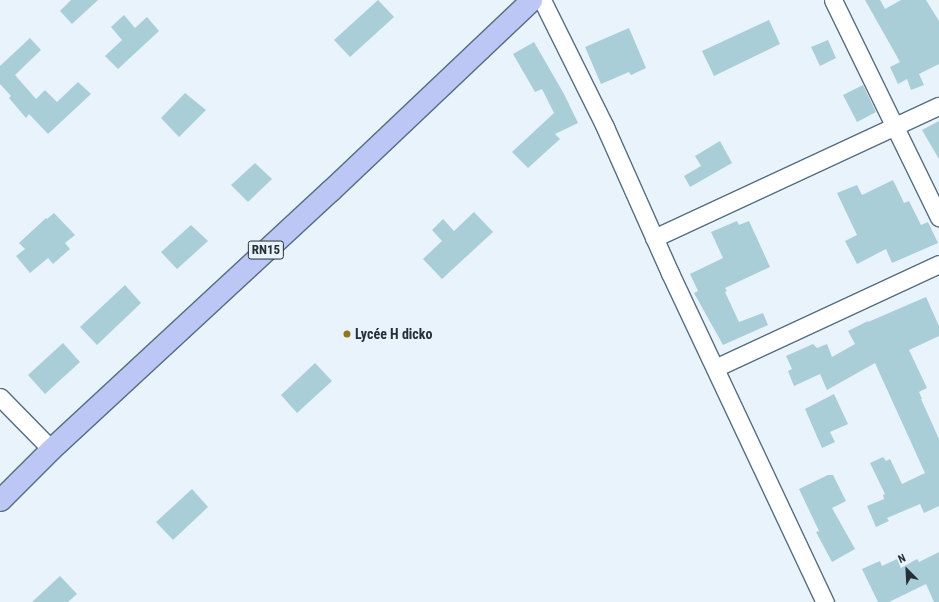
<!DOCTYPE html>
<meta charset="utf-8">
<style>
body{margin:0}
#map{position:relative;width:939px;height:602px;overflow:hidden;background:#e8f3fc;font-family:"Roboto Condensed",sans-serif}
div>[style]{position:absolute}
.building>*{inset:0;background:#a9ced7}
.roads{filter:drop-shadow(1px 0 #566e81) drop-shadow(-1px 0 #566e81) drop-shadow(0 1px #566e81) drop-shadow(0 -1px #566e81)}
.minor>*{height:17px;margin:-8.5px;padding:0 8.5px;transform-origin:8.5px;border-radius:8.5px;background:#fff}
.major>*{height:21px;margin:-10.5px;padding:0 10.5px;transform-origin:10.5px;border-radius:10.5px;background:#bdc7f6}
.dots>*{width:11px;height:11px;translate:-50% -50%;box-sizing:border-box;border:2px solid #e8f3fc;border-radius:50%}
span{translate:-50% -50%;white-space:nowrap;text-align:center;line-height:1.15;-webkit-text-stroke:3px #e8f3fc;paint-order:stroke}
.shield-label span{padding:1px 3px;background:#e8f3fc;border:1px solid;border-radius:3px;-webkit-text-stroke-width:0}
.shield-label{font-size:13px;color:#252f37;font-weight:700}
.poi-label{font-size:14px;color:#252f37;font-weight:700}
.left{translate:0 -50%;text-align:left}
.north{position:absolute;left:887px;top:550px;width:40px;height:40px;-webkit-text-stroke:3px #e8f3fc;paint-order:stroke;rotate:336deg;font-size:11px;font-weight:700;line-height:16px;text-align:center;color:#252f37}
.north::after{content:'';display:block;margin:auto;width:14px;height:18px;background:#252f37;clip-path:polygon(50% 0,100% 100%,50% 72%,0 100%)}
</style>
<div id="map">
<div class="building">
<i style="clip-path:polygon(71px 0,98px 0,72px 24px,60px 11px)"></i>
<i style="clip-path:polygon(378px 0,394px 17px,350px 57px,334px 40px)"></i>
<i style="clip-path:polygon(865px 0,880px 0,885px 9px,901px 0,926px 0,939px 21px,939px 64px,919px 74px,924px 85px,911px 90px,907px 79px,898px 84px,890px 67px,900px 62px)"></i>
<i style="clip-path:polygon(124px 15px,135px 28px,147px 17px,159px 31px,118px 69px,105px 56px,122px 40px,111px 27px)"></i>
<i style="clip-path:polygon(769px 20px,780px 44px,714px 76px,702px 51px)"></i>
<i style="clip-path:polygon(629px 28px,646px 68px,631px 75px,629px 72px,601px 84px,585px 47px)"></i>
<i style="clip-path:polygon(30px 38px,41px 50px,15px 75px,36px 99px,45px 90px,57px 102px,78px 82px,91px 94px,48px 134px,29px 114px,26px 118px,9px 98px,11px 96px,0 84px,0 66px)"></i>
<i style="clip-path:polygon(828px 40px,836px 58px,820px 66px,811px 47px)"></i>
<i style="clip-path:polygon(534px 42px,564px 94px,578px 123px,555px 134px,560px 139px,528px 168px,512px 152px,554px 113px,542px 89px,535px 92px,513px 54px)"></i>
<i style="clip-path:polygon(863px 85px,876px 112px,857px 122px,843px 95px)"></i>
<i style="clip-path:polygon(185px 93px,206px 110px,179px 137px,161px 118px)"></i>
<i style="clip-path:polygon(939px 121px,939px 159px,922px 130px)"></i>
<i style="clip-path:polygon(720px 141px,732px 163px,690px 187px,684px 176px,701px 166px,695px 156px)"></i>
<i style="clip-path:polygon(255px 163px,272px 179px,248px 202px,231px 185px)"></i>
<i style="clip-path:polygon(893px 180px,904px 203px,909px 201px,921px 225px,928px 222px,938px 243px,892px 263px,886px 249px,857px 264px,845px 241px,857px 235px,837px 193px,857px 185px,862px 195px)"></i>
<i style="clip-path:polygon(474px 212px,493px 232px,442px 279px,423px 259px,442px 241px,432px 230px,443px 219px,454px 231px)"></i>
<i style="clip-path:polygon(54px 213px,75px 235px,65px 243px,70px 249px,53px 264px,48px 258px,30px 273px,16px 256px,25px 249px,19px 243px,46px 218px,47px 219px)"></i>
<i style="clip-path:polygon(737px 221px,739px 225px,749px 221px,770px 267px,725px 288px,727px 291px,725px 292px,739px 322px,763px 313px,768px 325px,723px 345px,694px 293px,698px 291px,690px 274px,723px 258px,711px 232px)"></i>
<i style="clip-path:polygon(191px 225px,208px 241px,177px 269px,161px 252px)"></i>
<i style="clip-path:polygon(125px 285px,141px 303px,97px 345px,80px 327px)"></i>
<i style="clip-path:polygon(926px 297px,939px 326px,939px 336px,909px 350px,927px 388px,919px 392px,922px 399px,921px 399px,939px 439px,939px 506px,924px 513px,920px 504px,887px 518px,889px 521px,876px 527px,867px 506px,884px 499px,883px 495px,885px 494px,870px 463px,883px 457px,886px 461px,890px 459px,902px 484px,925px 473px,875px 363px,827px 390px,820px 374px,794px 386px,788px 371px,792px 369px,786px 356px,813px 344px,817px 348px,827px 344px,832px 357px,855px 344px,848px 331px,868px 321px,868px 322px)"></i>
<i style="clip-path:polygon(63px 343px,80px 362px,45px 394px,28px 375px)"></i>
<i style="clip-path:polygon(315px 363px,332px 381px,297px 413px,281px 395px)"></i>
<i style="clip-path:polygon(834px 394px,848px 424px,830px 432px,835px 442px,822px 448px,805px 409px)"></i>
<i style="clip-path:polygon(828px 475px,833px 475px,846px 501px,832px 508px,855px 549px,832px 562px,816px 532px,819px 531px,799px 489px)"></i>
<i style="clip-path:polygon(192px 489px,208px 507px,173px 540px,156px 522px)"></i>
<i style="clip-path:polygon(939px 552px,939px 602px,934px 602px,926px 584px,889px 602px,878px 602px,862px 569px,880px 561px,882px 566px,897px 559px,901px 568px,917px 559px,919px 562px)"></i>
<i style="clip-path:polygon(60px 576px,77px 594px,68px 602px,32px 602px)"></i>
</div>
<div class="roads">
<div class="minor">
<i style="left:542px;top:0;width:142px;rotate:63.6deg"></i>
<i style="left:605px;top:127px;width:160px;rotate:66deg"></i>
<i style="left:670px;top:273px;width:364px;rotate:64.8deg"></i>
<i style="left:833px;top:0;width:242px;rotate:64deg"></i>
<i style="left:654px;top:238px;width:314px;rotate:-24.9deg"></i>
<i style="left:715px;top:368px;width:247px;rotate:-24.9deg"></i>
<i style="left:0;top:397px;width:73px;rotate:45.6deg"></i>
</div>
<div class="major">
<i style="left:0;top:500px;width:72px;rotate:-45deg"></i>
<i style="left:51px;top:449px;width:381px;rotate:-42.8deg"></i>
<i style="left:331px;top:190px;width:276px;rotate:-43.5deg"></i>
</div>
</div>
<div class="dots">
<i style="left:347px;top:334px;background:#92751c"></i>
</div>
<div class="shield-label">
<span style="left:266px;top:250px">RN15</span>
</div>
<div class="poi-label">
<span class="left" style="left:355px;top:334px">Lycée H dicko</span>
</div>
<div class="north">N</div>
</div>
